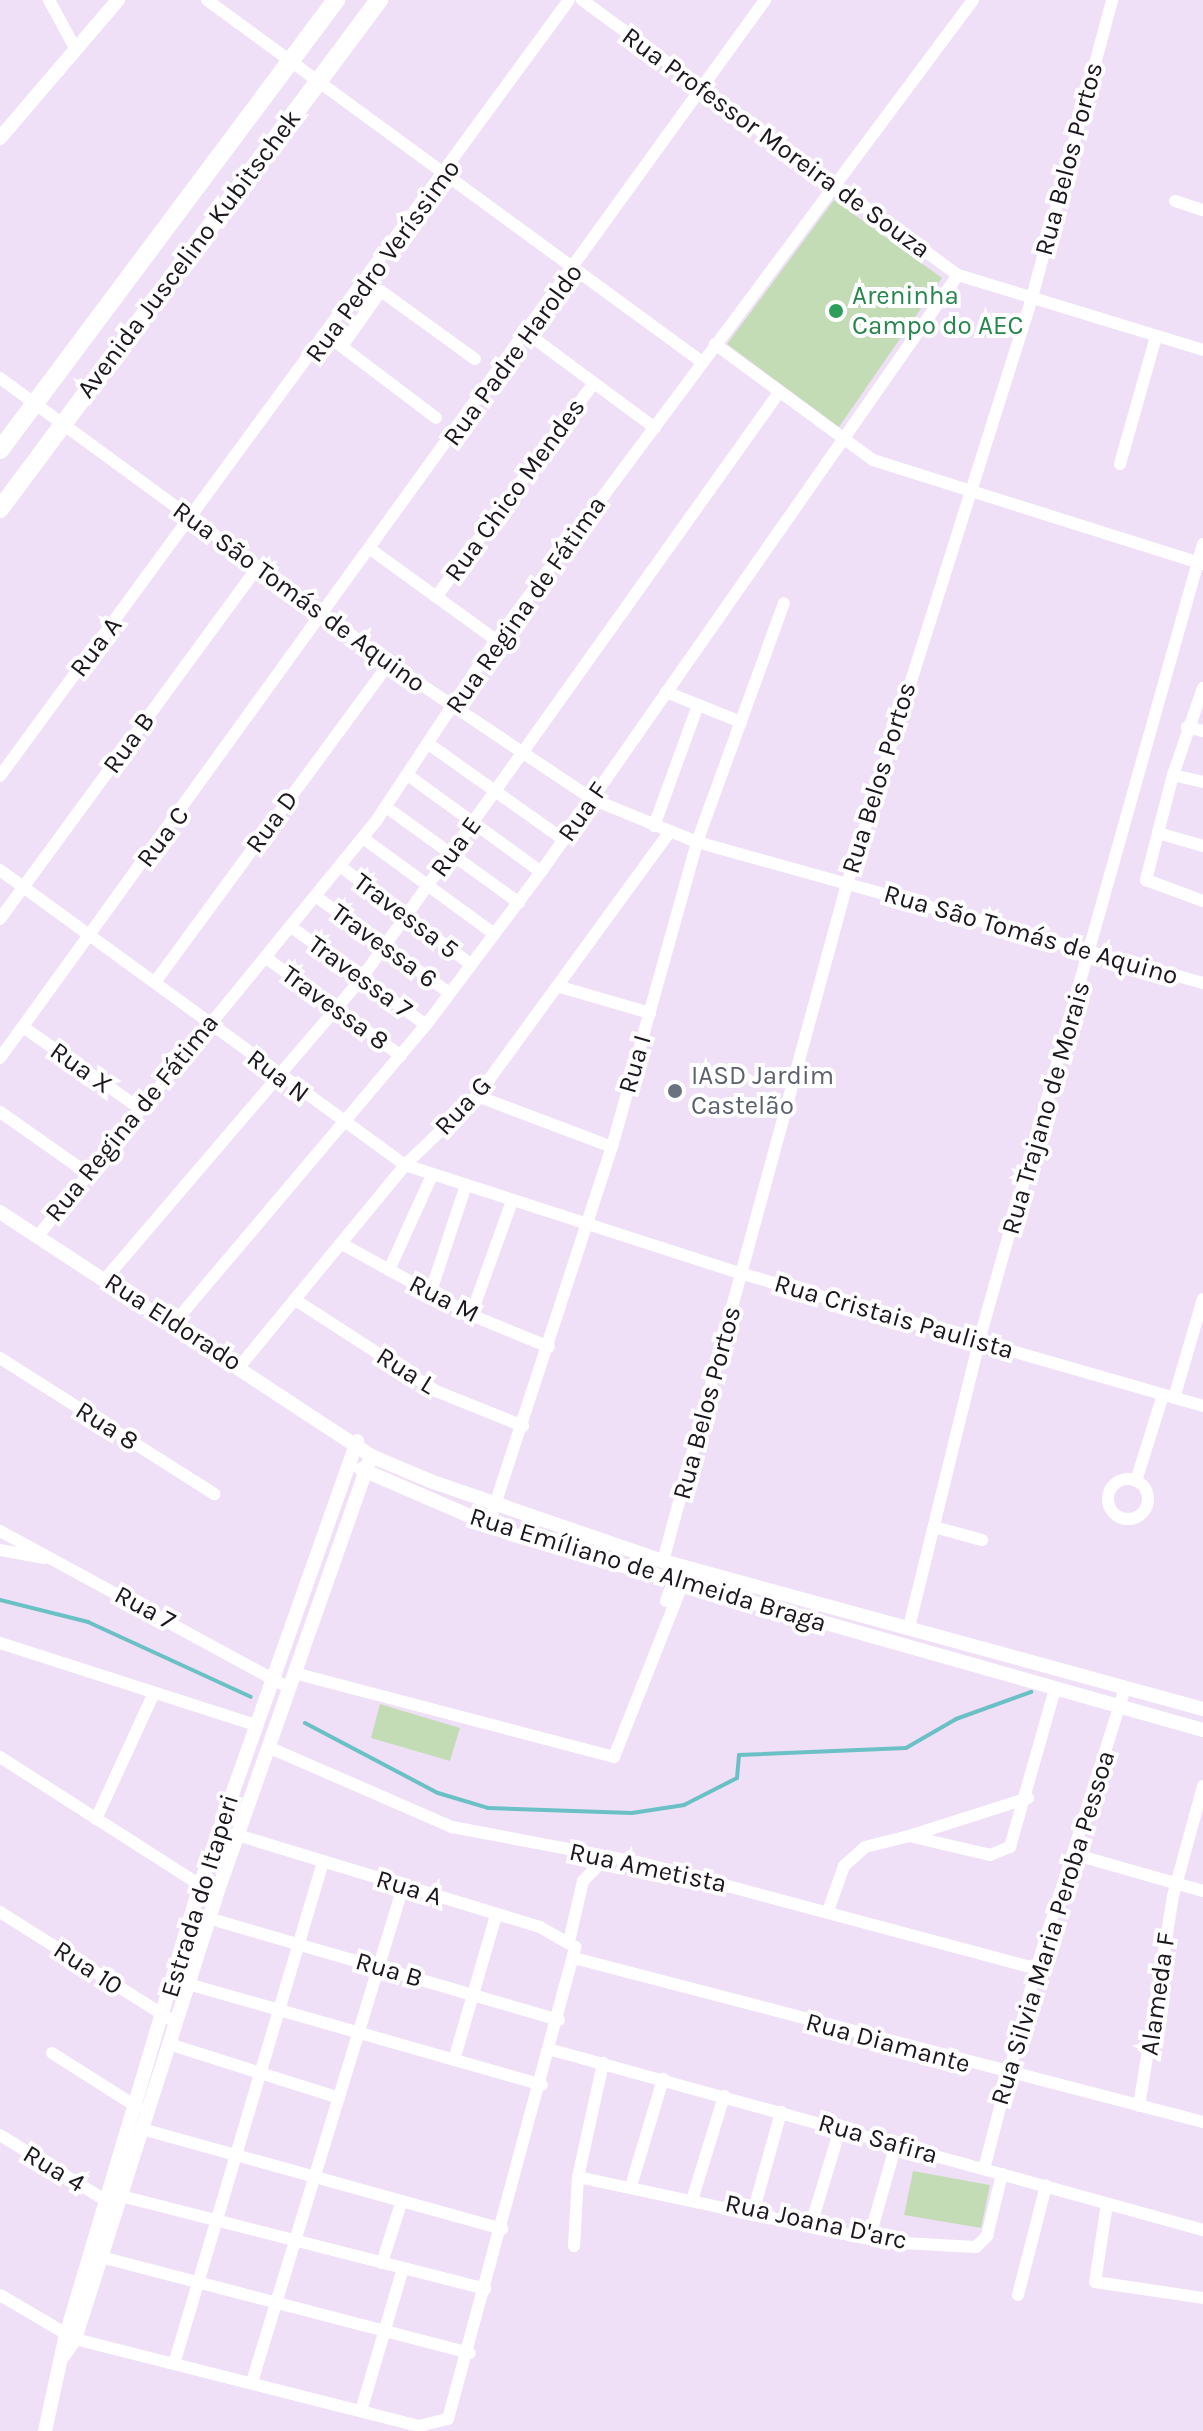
<!DOCTYPE html>
<meta charset="utf-8">
<style>
body{margin:0}
#map{position:relative;width:1203px;height:2431px;overflow:hidden;background:#f0e0f7;font-family:Karla,sans-serif}
div>[style]{position:absolute}
.green>*{inset:0;background:#c3dcb6}
.stream>*{height:4px;margin:-2px;padding:0 2px;transform-origin:2px;border-radius:2px;background:#6ac0c4}
.minor>*{height:12px;margin:-6px;padding:0 6px;transform-origin:6px;border-radius:6px;background:#fff}
.minor>.ring{margin:-6px;padding:0;box-sizing:content-box;background:none;border:12px solid #fff;border-radius:50%}
.tertiary>*{height:14px;margin:-7px;padding:0 7px;transform-origin:7px;border-radius:7px;background:#fff}
.primary>*{height:18px;margin:-9px;padding:0 9px;transform-origin:9px;border-radius:9px;background:#fff}
.dots>*{width:22px;height:22px;translate:-50% -50%;box-sizing:border-box;border:4px solid #fff;border-radius:50%}
span{translate:-50% -50%;white-space:nowrap;text-align:center;line-height:1.15;-webkit-text-stroke:8px #fff;paint-order:stroke}
.street-label{font-size:26px;color:#1c161e}
.leisure-label{font-size:26px;color:#27864d}
.left{translate:0 -50%;text-align:left}
.worship-label{font-size:26px;color:#5b616d}
</style>
<div id="map">
<div class="green">
<i style="clip-path:polygon(834px 200px,942px 278px,839px 427px,727px 344px)"></i>
<i style="clip-path:polygon(380px 1704px,460px 1728px,450px 1761px,371px 1738px)"></i>
<i style="clip-path:polygon(913px 2171px,990px 2185px,981px 2228px,904px 2215px)"></i>
</div>
<div class="stream">
<i style="left:0;top:1600px;width:91px;rotate:14deg"></i>
<i style="left:88px;top:1622px;width:179px;rotate:24.7deg"></i>
<i style="left:305px;top:1723px;width:150px;rotate:27.8deg"></i>
<i style="left:438px;top:1793px;width:52px;rotate:16.7deg"></i>
<i style="left:488px;top:1808px;width:144px;rotate:2deg"></i>
<i style="left:632px;top:1813px;width:53px;rotate:-8.7deg"></i>
<i style="left:684px;top:1805px;width:59px;rotate:-27deg"></i>
<i style="left:737px;top:1778px;width:23px;rotate:-85deg"></i>
<i style="left:739px;top:1755px;width:167px;rotate:-2.4deg"></i>
<i style="left:906px;top:1748px;width:58px;rotate:-30.1deg"></i>
<i style="left:956px;top:1719px;width:80px;rotate:-19.8deg"></i>
</div>
<div class="minor">
<i style="left:49px;top:0;width:57px;rotate:61.6deg"></i>
<i style="left:207px;top:0;width:613px;rotate:36.18deg"></i>
<i style="left:582px;top:0;width:466px;rotate:36.2deg"></i>
<i style="left:958px;top:275px;width:256px;rotate:17deg"></i>
<i style="left:1175px;top:201px;width:29px;rotate:18deg"></i>
<i style="left:528px;top:334px;width:158px;rotate:36.5deg"></i>
<i style="left:337px;top:343px;width:124px;rotate:37.1deg"></i>
<i style="left:715px;top:344px;width:196px;rotate:36.3deg"></i>
<i style="left:873px;top:460px;width:346px;rotate:17.5deg"></i>
<i style="left:342px;top:346px;width:67px;rotate:-54.7deg"></i>
<i style="left:381px;top:291px;width:116px;rotate:35.9deg"></i>
<i style="left:0;top:378px;width:482px;rotate:36.2deg"></i>
<i style="left:389px;top:663px;width:244px;rotate:33.8deg"></i>
<i style="left:592px;top:799px;width:113px;rotate:22.3deg"></i>
<i style="left:697px;top:842px;width:525px;rotate:15.57deg"></i>
<i style="left:1120px;top:464px;width:132px;rotate:-74.2deg"></i>
<i style="left:373px;top:551px;width:152px;rotate:35.9deg"></i>
<i style="left:436px;top:597px;width:265px;rotate:-53.6deg"></i>
<i style="left:666px;top:692px;width:81px;rotate:21.8deg"></i>
<i style="left:1187px;top:727px;width:16px;rotate:14deg"></i>
<i style="left:430px;top:745px;width:164px;rotate:35.3deg"></i>
<i style="left:1173px;top:775px;width:92px;rotate:-71deg"></i>
<i style="left:0;top:776px;width:962px;rotate:-53.75deg"></i>
<i style="left:409px;top:776px;width:163px;rotate:36deg"></i>
<i style="left:1203px;top:782px;width:31px;rotate:-167deg"></i>
<i style="left:1173px;top:775px;width:60px;rotate:104.5deg"></i>
<i style="left:1158px;top:833px;width:47px;rotate:16.1deg"></i>
<i style="left:386px;top:807px;width:164px;rotate:35.8deg"></i>
<i style="left:654px;top:826px;width:129px;rotate:-70deg"></i>
<i style="left:1158px;top:833px;width:49px;rotate:104.3deg"></i>
<i style="left:1146px;top:880px;width:61px;rotate:20.2deg"></i>
<i style="left:363px;top:838px;width:162px;rotate:36.2deg"></i>
<i style="left:341px;top:867px;width:161px;rotate:36.9deg"></i>
<i style="left:0;top:870px;width:501px;rotate:36.07deg"></i>
<i style="left:405px;top:1165px;width:355px;rotate:17.9deg"></i>
<i style="left:743px;top:1274px;width:479px;rotate:16deg"></i>
<i style="left:318px;top:898px;width:162px;rotate:35.9deg"></i>
<i style="left:0;top:919px;width:435px;rotate:-53.8deg"></i>
<i style="left:294px;top:929px;width:163px;rotate:36deg"></i>
<i style="left:269px;top:960px;width:163px;rotate:36deg"></i>
<i style="left:155px;top:982px;width:396px;rotate:-53.7deg"></i>
<i style="left:557px;top:986px;width:97px;rotate:16.2deg"></i>
<i style="left:23px;top:1027px;width:141px;rotate:34.9deg"></i>
<i style="left:0;top:1058px;width:1306px;rotate:-54.13deg"></i>
<i style="left:477px;top:1096px;width:144px;rotate:20.7deg"></i>
<i style="left:0;top:1112px;width:106px;rotate:35deg"></i>
<i style="left:37px;top:1237px;width:537px;rotate:-50.82deg"></i>
<i style="left:376px;top:821px;width:217px;rotate:-56.5deg"></i>
<i style="left:496px;top:640px;width:798px;rotate:-53.3deg"></i>
<i style="left:342px;top:1244px;width:147px;rotate:28.8deg"></i>
<i style="left:471px;top:1315px;width:84px;rotate:22.3deg"></i>
<i style="left:389px;top:1270px;width:104px;rotate:-65.6deg"></i>
<i style="left:106px;top:1278px;width:393px;rotate:-49.5deg"></i>
<i style="left:361px;top:979px;width:718px;rotate:-54.52deg"></i>
<i style="left:430px;top:1294px;width:115px;rotate:-71.7deg"></i>
<i style="left:297px;top:1301px;width:166px;rotate:32.9deg"></i>
<i style="left:436px;top:1391px;width:94px;rotate:21.9deg"></i>
<i style="left:471px;top:1315px;width:121px;rotate:-70.2deg"></i>
<i style="left:174px;top:1323px;width:390px;rotate:-49.8deg"></i>
<i style="left:426px;top:1025px;width:191px;rotate:-53.1deg"></i>
<i style="left:541px;top:872px;width:728px;rotate:-55.07deg"></i>
<i style="left:0;top:1358px;width:254px;rotate:32.4deg"></i>
<i style="left:240px;top:1366px;width:260px;rotate:-50.6deg"></i>
<i style="left:405px;top:1165px;width:100px;rotate:-43.8deg"></i>
<i style="left:477px;top:1096px;width:326px;rotate:-53.9deg"></i>
<i style="left:1174px;top:1398px;width:103px;rotate:-73.7deg"></i>
<i class="ring" style="left:1108px;top:1479px;width:28px;height:28px"></i>
<i style="left:1136px;top:1481px;width:90px;rotate:-72.6deg"></i>
<i style="left:488px;top:1526px;width:399px;rotate:-71.9deg"></i>
<i style="left:612px;top:1147px;width:317px;rotate:-74.4deg"></i>
<i style="left:697px;top:842px;width:254px;rotate:-70deg"></i>
<i style="left:934px;top:1527px;width:50px;rotate:15.2deg"></i>
<i style="left:0;top:1531px;width:329px;rotate:28.5deg"></i>
<i style="left:0;top:1550px;width:45px;rotate:10.3deg"></i>
<i style="left:663px;top:1561px;width:702px;rotate:-74.8deg"></i>
<i style="left:847px;top:884px;width:611px;rotate:-72.48deg"></i>
<i style="left:1031px;top:301px;width:312px;rotate:-74.9deg"></i>
<i style="left:666px;top:1601px;width:20px;rotate:-70deg"></i>
<i style="left:909px;top:1627px;width:294px;rotate:-76.2deg"></i>
<i style="left:979px;top:1341px;width:828px;rotate:-74.3deg"></i>
<i style="left:0;top:1643px;width:266px;rotate:17.8deg"></i>
<i style="left:294px;top:1673px;width:331px;rotate:14.7deg"></i>
<i style="left:614px;top:1757px;width:185px;rotate:-68.4deg"></i>
<i style="left:268px;top:1747px;width:201px;rotate:23.5deg"></i>
<i style="left:452px;top:1827px;width:189px;rotate:10.7deg"></i>
<i style="left:638px;top:1862px;width:412px;rotate:15deg"></i>
<i style="left:0;top:1757px;width:237px;rotate:32.6deg"></i>
<i style="left:96px;top:1819px;width:139px;rotate:-65.3deg"></i>
<i style="left:909px;top:1836px;width:125px;rotate:-17.7deg"></i>
<i style="left:1073px;top:1854px;width:135px;rotate:15.9deg"></i>
<i style="left:828px;top:1911px;width:48px;rotate:-70.4deg"></i>
<i style="left:844px;top:1866px;width:28px;rotate:-42deg"></i>
<i style="left:865px;top:1847px;width:45px;rotate:-14deg"></i>
<i style="left:909px;top:1836px;width:83px;rotate:13.2deg"></i>
<i style="left:990px;top:1855px;width:22px;rotate:-22deg"></i>
<i style="left:1010px;top:1847px;width:164px;rotate:-74.1deg"></i>
<i style="left:0;top:1912px;width:208px;rotate:32.2deg"></i>
<i style="left:218px;top:1921px;width:355px;rotate:16.2deg"></i>
<i style="left:570px;top:1937px;width:57px;rotate:-76.9deg"></i>
<i style="left:583px;top:1881px;width:35px;rotate:-46deg"></i>
<i style="left:574px;top:1958px;width:650px;rotate:14.61deg"></i>
<i style="left:188px;top:1984px;width:368px;rotate:15.9deg"></i>
<i style="left:169px;top:2044px;width:178px;rotate:17.6deg"></i>
<i style="left:552px;top:2050px;width:675px;rotate:15.46deg"></i>
<i style="left:52px;top:2053px;width:101px;rotate:32.4deg"></i>
<i style="left:454px;top:2060px;width:151px;rotate:-73.8deg"></i>
<i style="left:1139px;top:2106px;width:213px;rotate:-80.8deg"></i>
<i style="left:1173px;top:1896px;width:114px;rotate:-74.7deg"></i>
<i style="left:142px;top:2129px;width:374px;rotate:15.5deg"></i>
<i style="left:0;top:2135px;width:127px;rotate:31.8deg"></i>
<i style="left:984px;top:2169px;width:207px;rotate:-75.4deg"></i>
<i style="left:1036px;top:1969px;width:294px;rotate:-72.4deg"></i>
<i style="left:578px;top:2177px;width:313px;rotate:12deg"></i>
<i style="left:884px;top:2242px;width:92px;rotate:3.1deg"></i>
<i style="left:976px;top:2247px;width:16px;rotate:-45deg"></i>
<i style="left:987px;top:2236px;width:64px;rotate:-76.4deg"></i>
<i style="left:631px;top:2186px;width:112px;rotate:-73.3deg"></i>
<i style="left:121px;top:2196px;width:376px;rotate:14.3deg"></i>
<i style="left:693px;top:2197px;width:106px;rotate:-72.9deg"></i>
<i style="left:1107px;top:2204px;width:79px;rotate:98.7deg"></i>
<i style="left:1095px;top:2282px;width:109px;rotate:8.4deg"></i>
<i style="left:754px;top:2209px;width:101px;rotate:-74.4deg"></i>
<i style="left:811px;top:2225px;width:100px;rotate:-73.2deg"></i>
<i style="left:869px;top:2239px;width:99px;rotate:-74.1deg"></i>
<i style="left:574px;top:2246px;width:69px;rotate:-86.7deg"></i>
<i style="left:578px;top:2177px;width:117px;rotate:-77.6deg"></i>
<i style="left:101px;top:2257px;width:381px;rotate:14.6deg"></i>
<i style="left:382px;top:2263px;width:63px;rotate:-72.4deg"></i>
<i style="left:0;top:2295px;width:87px;rotate:30.4deg"></i>
<i style="left:75px;top:2339px;width:355px;rotate:14.2deg"></i>
<i style="left:419px;top:2426px;width:30px;rotate:-14deg"></i>
<i style="left:448px;top:2419px;width:489px;rotate:-74.9deg"></i>
<i style="left:575px;top:1947px;width:40px;rotate:-150.3deg"></i>
<i style="left:540px;top:1927px;width:317px;rotate:-163.1deg"></i>
<i style="left:1018px;top:2295px;width:113px;rotate:-75.6deg"></i>
<i style="left:174px;top:2364px;width:524px;rotate:-73.47deg"></i>
<i style="left:252px;top:2382px;width:518px;rotate:-73.04deg"></i>
<i style="left:361px;top:2411px;width:149px;rotate:-73.6deg"></i>
</div>
<div class="tertiary">
<i style="left:0;top:138px;width:182px;rotate:-49.5deg"></i>
<i style="left:0;top:1212px;width:444px;rotate:33.3deg"></i>
<i style="left:371px;top:1456px;width:67px;rotate:22.8deg"></i>
<i style="left:433px;top:1482px;width:243px;rotate:19deg"></i>
<i style="left:663px;top:1561px;width:560px;rotate:15.33deg"></i>
<i style="left:361px;top:1469px;width:163px;rotate:23.4deg"></i>
<i style="left:511px;top:1534px;width:719px;rotate:15.81deg"></i>
<i style="left:64px;top:2355px;width:19px;rotate:-55deg"></i>
<i style="left:75px;top:2339px;width:462px;rotate:-72.3deg"></i>
<i style="left:215px;top:1899px;width:470px;rotate:-70.6deg"></i>
<i style="left:45px;top:2431px;width:98px;rotate:-77.7deg"></i>
<i style="left:66px;top:2335px;width:470px;rotate:-73.4deg"></i>
<i style="left:200px;top:1885px;width:471px;rotate:-70.5deg"></i>
</div>
<div class="primary">
<i style="left:0;top:450px;width:562px;rotate:-53.25deg"></i>
<i style="left:0;top:509px;width:635px;rotate:-53.33deg"></i>
</div>
<div class="dots">
<i style="left:836px;top:311px;background:#2e9e5b"></i>
<i style="left:675px;top:1091px;background:#6b7280"></i>
</div>
<div class="street-label">
<span style="left:776px;top:143px;rotate:36deg">Rua Professor Moreira de Souza</span>
<span style="left:1069px;top:159px;rotate:-75deg">Rua Belos Portos</span>
<span style="left:189px;top:254px;rotate:-53deg">Avenida Juscelino Kubitschek</span>
<span style="left:383px;top:261px;rotate:-54deg">Rua Pedro Veríssimo</span>
<span style="left:513px;top:355px;rotate:-54deg">Rua Padre Haroldo</span>
<span style="left:515px;top:490px;rotate:-54deg">Rua Chico Mendes</span>
<span style="left:299px;top:597px;rotate:36deg">Rua São Tomás de Aquino</span>
<span style="left:526px;top:605px;rotate:-55deg">Rua Regina de Fátima</span>
<span style="left:96px;top:647px;rotate:-53deg">Rua A</span>
<span style="left:129px;top:743px;rotate:-54deg">Rua B</span>
<span style="left:879px;top:778px;rotate:-73deg">Rua Belos Portos</span>
<span style="left:583px;top:812px;rotate:-55deg">Rua F</span>
<span style="left:272px;top:822px;rotate:-54deg">Rua D</span>
<span style="left:163px;top:837px;rotate:-53deg">Rua C</span>
<span style="left:456px;top:847px;rotate:-54deg">Rua E</span>
<span style="left:406px;top:916px;rotate:37deg">Travessa 5</span>
<span style="left:1031px;top:935px;rotate:16deg">Rua São Tomás de Aquino</span>
<span style="left:384px;top:946px;rotate:36deg">Travessa 6</span>
<span style="left:360px;top:977px;rotate:36deg">Travessa 7</span>
<span style="left:335px;top:1008px;rotate:36deg">Travessa 8</span>
<span style="left:635px;top:1064px;rotate:-74deg">Rua I</span>
<span style="left:81px;top:1068px;rotate:35deg">Rua X</span>
<span style="left:278px;top:1076px;rotate:37deg">Rua N</span>
<span style="left:463px;top:1106px;rotate:-47deg">Rua G</span>
<span style="left:1046px;top:1108px;rotate:-74deg">Rua Trajano de Morais</span>
<span style="left:132px;top:1118px;rotate:-51deg">Rua Regina de Fátima</span>
<span style="left:444px;top:1299px;rotate:27deg">Rua M</span>
<span style="left:894px;top:1317px;rotate:16deg">Rua Cristais Paulista</span>
<span style="left:173px;top:1322px;rotate:33deg">Rua Eldorado</span>
<span style="left:406px;top:1371px;rotate:32deg">Rua L</span>
<span style="left:707px;top:1403px;rotate:-75deg">Rua Belos Portos</span>
<span style="left:107px;top:1426px;rotate:32deg">Rua 8</span>
<span style="left:648px;top:1570px;rotate:17deg">Rua Emíliano de Almeida Braga</span>
<span style="left:145px;top:1608px;rotate:28deg">Rua 7</span>
<span style="left:648px;top:1868px;rotate:12deg">Rua Ametista</span>
<span style="left:409px;top:1888px;rotate:17deg">Rua A</span>
<span style="left:200px;top:1896px;rotate:-73deg">Estrada do Itaperi</span>
<span style="left:1053px;top:1928px;rotate:-73deg">Rua Silvia Maria Peroba Pessoa</span>
<span style="left:88px;top:1968px;rotate:33deg">Rua 10</span>
<span style="left:389px;top:1970px;rotate:16deg">Rua B</span>
<span style="left:1158px;top:1994px;rotate:-82deg">Alameda F</span>
<span style="left:888px;top:2043px;rotate:15deg">Rua Diamante</span>
<span style="left:878px;top:2139px;rotate:16deg">Rua Safira</span>
<span style="left:54px;top:2169px;rotate:31deg">Rua 4</span>
<span style="left:816px;top:2222px;rotate:12deg">Rua Joana D'arc</span>
</div>
<div class="leisure-label">
<span class="left" style="left:852px;top:311px">Areninha<br>Campo do AEC</span>
</div>
<div class="worship-label">
<span class="left" style="left:691px;top:1091px">IASD Jardim<br>Castelão</span>
</div>
</div>
